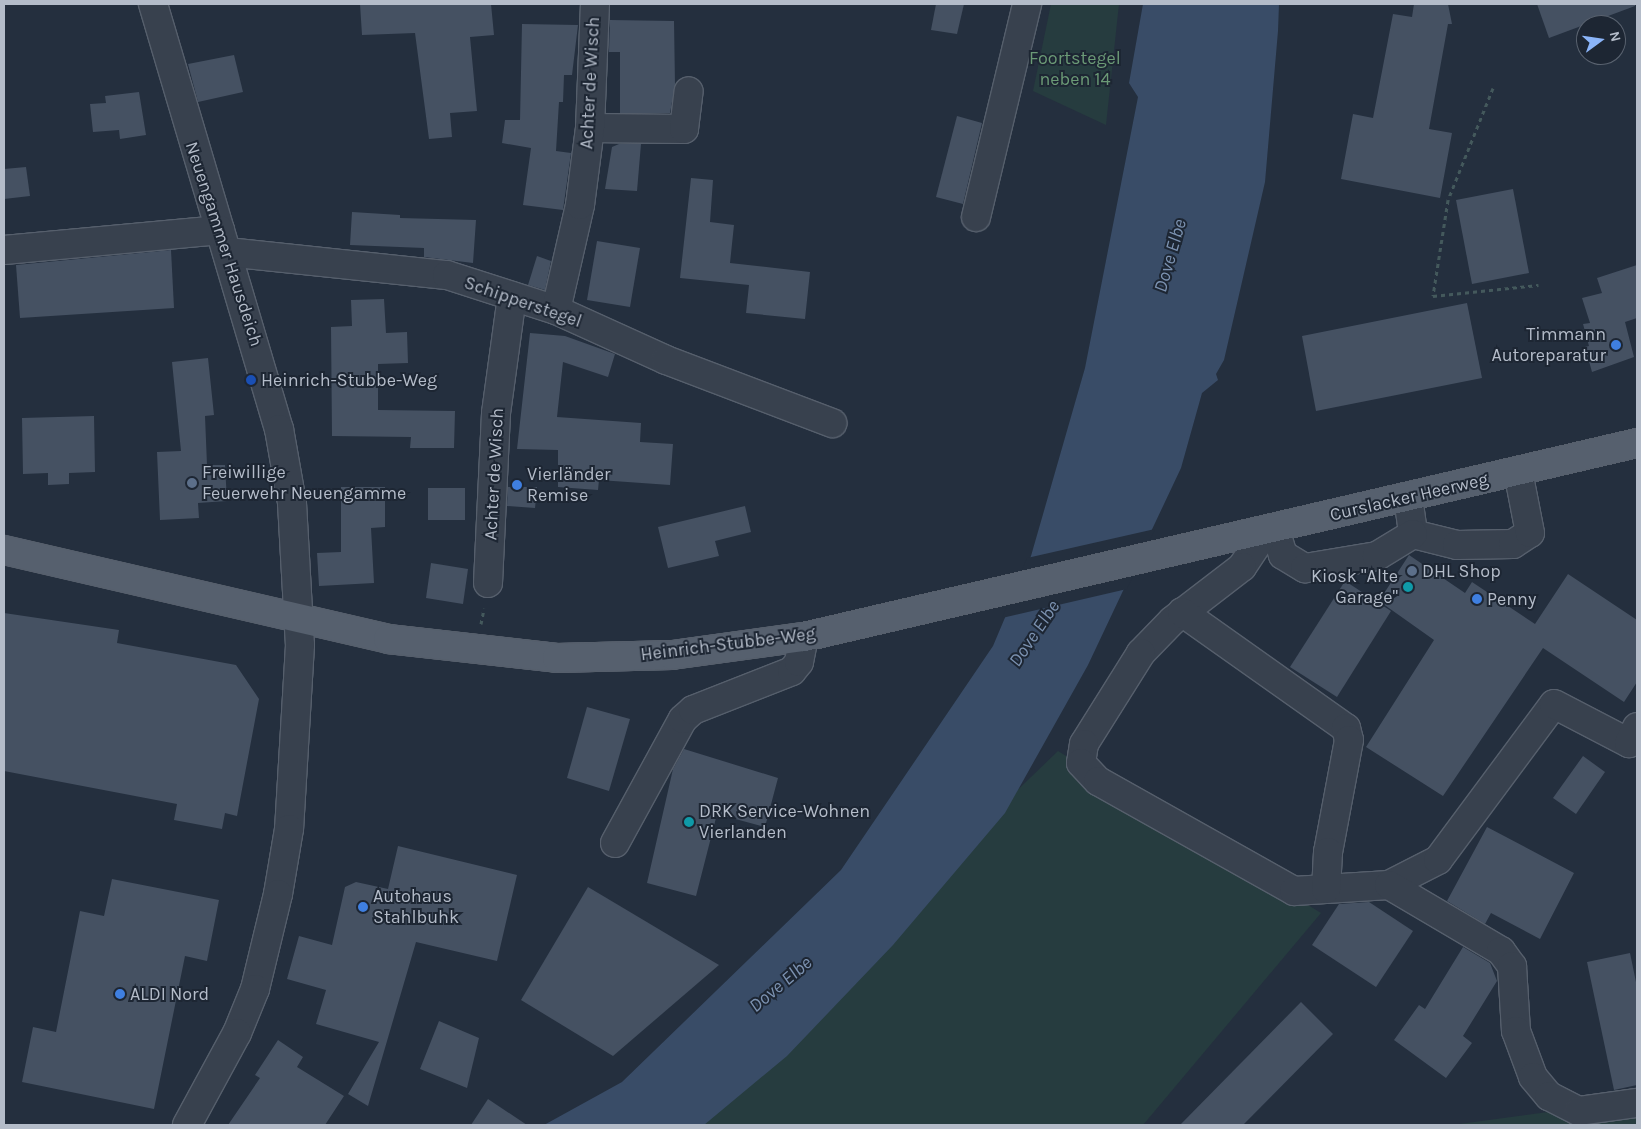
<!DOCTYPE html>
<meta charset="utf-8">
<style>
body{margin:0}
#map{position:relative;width:1641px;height:1129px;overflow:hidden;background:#242f3e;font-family:Karla,sans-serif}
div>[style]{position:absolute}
.green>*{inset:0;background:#263c3f}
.water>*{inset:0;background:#394c67}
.pier>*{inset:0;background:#242f3e}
.building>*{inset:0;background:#455162}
.path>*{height:3px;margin-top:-1.5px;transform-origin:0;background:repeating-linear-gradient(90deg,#44595c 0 4px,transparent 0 8px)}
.roads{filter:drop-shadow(1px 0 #565f6c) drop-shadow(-1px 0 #565f6c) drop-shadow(0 1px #565f6c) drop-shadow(0 -1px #565f6c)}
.minor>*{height:28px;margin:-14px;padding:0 14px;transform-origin:14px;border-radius:14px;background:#38414e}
.major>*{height:28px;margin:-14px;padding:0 14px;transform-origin:14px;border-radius:14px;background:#56606e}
.dots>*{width:14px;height:14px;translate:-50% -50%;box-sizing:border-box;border:2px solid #1d2633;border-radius:50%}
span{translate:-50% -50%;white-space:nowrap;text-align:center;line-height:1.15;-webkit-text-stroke:4px #1d2633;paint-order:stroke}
.park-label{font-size:18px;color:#6b9a76}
.street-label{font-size:18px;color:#b4bcc9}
.poi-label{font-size:18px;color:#b4bcc9}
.right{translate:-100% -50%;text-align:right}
.left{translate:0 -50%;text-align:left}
.water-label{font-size:19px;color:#7c92b1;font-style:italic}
.frame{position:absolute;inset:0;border:5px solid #b4bcc9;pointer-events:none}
.north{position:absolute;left:1576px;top:15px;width:50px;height:50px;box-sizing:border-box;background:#1d2633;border:1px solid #59626f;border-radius:50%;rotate:76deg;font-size:14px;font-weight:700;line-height:20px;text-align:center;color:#b4bcc9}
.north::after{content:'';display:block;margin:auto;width:18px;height:22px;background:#8ab4f8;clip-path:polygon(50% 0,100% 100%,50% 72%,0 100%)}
</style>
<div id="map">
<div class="green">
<i style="clip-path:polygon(1051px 4px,1119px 4px,1106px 125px,1033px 91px)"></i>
<i style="clip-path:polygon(1058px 751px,1321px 913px,1143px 1125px,670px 1125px)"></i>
<i style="clip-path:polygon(1637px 1100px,1637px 1125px,1452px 1125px)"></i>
</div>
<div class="water">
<i style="clip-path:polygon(1143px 4px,1279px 4px,1278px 31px,1265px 182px,1224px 360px,1216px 374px,1218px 380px,1202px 393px,1181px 468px,1088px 665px,1005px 813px,893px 945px,787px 1056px,704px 1125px,544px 1125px,622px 1082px,841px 870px,993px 646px,1031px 556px,1085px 368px,1138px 97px,1129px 83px)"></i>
</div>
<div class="pier">
<i style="clip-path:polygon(1155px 529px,1127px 589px,1002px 618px,1027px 558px)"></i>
</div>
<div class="building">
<i style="clip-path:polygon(360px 4px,491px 4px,494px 35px,470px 37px,477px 111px,450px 113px,452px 137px,429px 139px,415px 33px,362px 35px)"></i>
<i style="clip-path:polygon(936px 4px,964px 4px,957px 34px,931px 30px)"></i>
<i style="clip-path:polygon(1414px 4px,1448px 4px,1452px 24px,1448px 24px,1429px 129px,1452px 133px,1440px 198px,1341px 179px,1353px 114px,1373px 118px,1393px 14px,1412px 17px)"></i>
<i style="clip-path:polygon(1537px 4px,1635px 4px,1635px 6px,1549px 38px)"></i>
<i style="clip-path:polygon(610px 20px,674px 21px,675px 85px,670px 113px,620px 113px,620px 52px,609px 52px)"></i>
<i style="clip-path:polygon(522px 24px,578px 25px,572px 75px,564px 75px,563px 102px,559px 102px,556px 151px,571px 153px,563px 210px,523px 205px,531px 148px,502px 143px,505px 120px,520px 120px)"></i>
<i style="clip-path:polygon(234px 55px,243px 92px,198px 102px,188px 64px)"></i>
<i style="clip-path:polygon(139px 92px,146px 135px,120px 139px,119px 130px,93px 132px,90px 104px,106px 103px,105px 96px)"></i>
<i style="clip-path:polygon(957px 116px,982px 123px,963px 204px,936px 197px)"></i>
<i style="clip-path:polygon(619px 144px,641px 144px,637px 191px,605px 189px,612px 147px)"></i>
<i style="clip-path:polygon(26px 167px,30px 196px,4px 199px,4px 169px)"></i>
<i style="clip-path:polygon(691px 178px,713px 180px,710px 222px,734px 225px,730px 263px,810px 272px,805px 319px,746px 313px,749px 285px,680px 278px)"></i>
<i style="clip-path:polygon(1513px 189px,1529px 273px,1472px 284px,1456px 200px)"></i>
<i style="clip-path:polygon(352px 212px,400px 215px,400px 218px,476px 220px,473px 263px,424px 257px,424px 248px,350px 245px)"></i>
<i style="clip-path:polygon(597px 241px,640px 248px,630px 307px,587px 300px)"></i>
<i style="clip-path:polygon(171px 250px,174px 308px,20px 318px,16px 265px)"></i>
<i style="clip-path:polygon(537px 256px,551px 261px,545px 290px,528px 285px)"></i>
<i style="clip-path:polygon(1637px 265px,1637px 318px,1625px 322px,1634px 357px,1592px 372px,1585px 347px,1589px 346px,1583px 324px,1590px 323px,1582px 298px,1602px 293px,1597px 278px)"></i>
<i style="clip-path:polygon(384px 299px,386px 333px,407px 332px,408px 363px,378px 364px,378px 410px,455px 411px,454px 448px,410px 448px,411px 437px,332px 436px,331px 327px,352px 326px,351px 300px)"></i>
<i style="clip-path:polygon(1467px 303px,1482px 378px,1316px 411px,1302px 336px)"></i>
<i style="clip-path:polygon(530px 333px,565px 336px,615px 354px,608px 377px,563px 362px,557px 417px,641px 423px,640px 442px,673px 444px,670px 485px,599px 480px,598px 490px,558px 487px,558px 450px,517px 449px)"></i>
<i style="clip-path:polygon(208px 358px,214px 415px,205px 416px,207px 465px,225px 465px,227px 501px,198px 503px,199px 518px,160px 520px,157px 452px,181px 451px,172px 362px)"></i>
<i style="clip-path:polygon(94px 416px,95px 472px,69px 473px,69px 484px,48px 485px,48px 473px,23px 474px,22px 418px)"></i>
<i style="clip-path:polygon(341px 487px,385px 487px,385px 527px,371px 528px,374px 583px,319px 586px,317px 553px,341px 552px)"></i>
<i style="clip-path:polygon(508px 487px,537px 487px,535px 508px,507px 506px)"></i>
<i style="clip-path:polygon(428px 488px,465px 488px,465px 520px,428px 520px)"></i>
<i style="clip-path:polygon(745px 506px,751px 532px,715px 541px,719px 556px,668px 568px,658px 527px)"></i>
<i style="clip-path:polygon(1409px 555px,1465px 593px,1472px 582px,1535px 624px,1568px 574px,1637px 620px,1637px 682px,1624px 702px,1543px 648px,1443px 796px,1366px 747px,1434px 640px,1379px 601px)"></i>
<i style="clip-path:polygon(431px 563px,468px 569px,463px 604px,426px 598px)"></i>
<i style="clip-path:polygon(1345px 581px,1391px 611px,1337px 697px,1290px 667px)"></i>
<i style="clip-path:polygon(4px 613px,119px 630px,117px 643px,236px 665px,259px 699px,237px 816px,225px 813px,222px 829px,174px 820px,177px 804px,4px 771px)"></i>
<i style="clip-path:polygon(587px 707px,630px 719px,609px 791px,567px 778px)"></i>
<i style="clip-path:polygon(684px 749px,778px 778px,765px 827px,717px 814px,696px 896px,647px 883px,673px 769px)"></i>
<i style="clip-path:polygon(1583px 756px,1605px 772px,1576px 814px,1553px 798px)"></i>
<i style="clip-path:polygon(1487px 827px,1574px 873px,1540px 939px,1491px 913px,1485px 924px,1447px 901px)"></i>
<i style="clip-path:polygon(398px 846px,517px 875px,497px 961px,416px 942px,368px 1106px,348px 1094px,379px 1042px,316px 1024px,326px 990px,287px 979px,299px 936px,332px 945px,345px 887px,356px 882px,388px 889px)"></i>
<i style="clip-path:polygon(112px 879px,219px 900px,207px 961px,185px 956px,154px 1109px,22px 1082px,33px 1027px,56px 1032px,80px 911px,104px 916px)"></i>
<i style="clip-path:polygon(588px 887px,719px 965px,613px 1056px,521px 1000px)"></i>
<i style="clip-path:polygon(1369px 902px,1413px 931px,1376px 987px,1312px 945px,1339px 904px)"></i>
<i style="clip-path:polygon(1463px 947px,1490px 963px,1497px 981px,1463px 1036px,1472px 1043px,1446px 1078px,1394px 1040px,1419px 1005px,1425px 1009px)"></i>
<i style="clip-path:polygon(1630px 953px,1637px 987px,1637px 1085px,1614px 1090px,1587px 962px)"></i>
<i style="clip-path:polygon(1301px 1002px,1333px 1034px,1243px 1125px,1180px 1125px)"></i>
<i style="clip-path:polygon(439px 1021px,479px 1038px,467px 1088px,420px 1069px)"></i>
<i style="clip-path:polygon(278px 1040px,303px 1057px,297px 1067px,344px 1096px,325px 1125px,228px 1125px,260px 1078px,255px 1075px)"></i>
<i style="clip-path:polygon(488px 1099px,527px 1125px,471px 1125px)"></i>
</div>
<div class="path">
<i style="left:1493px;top:88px;width:121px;rotate:111.9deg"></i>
<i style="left:1448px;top:200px;width:97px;rotate:98.9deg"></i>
<i style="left:1433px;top:296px;width:106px;rotate:-6deg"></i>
<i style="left:481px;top:624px;width:16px;rotate:-79deg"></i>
</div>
<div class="roads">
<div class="minor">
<i style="left:153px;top:4px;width:443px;rotate:73.5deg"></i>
<i style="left:279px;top:429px;width:75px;rotate:80deg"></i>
<i style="left:292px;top:503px;width:142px;rotate:86.8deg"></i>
<i style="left:300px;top:645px;width:184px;rotate:93.4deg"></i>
<i style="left:289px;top:829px;width:66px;rotate:99.6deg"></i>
<i style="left:278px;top:894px;width:98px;rotate:103.6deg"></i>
<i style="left:255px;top:989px;width:48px;rotate:112.2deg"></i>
<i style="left:237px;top:1033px;width:105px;rotate:118.5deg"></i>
<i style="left:590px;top:128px;width:94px;rotate:0.6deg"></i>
<i style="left:684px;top:129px;width:38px;rotate:-83deg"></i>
<i style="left:976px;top:217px;width:219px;rotate:-76.5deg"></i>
<i style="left:4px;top:250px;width:217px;rotate:-5.3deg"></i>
<i style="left:227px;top:252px;width:221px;rotate:6deg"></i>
<i style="left:447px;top:275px;width:114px;rotate:17.8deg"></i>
<i style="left:556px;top:310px;width:121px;rotate:24.4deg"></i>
<i style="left:666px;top:360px;width:178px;rotate:20.8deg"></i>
<i style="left:556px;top:310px;width:108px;rotate:-77.1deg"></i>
<i style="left:580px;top:205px;width:78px;rotate:-82.6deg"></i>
<i style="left:590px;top:128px;width:124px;rotate:-87.7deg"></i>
<i style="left:1408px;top:497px;width:37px;rotate:82deg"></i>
<i style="left:1413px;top:534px;width:45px;rotate:14deg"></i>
<i style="left:1457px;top:545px;width:56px;rotate:-1deg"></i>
<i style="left:1513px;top:544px;width:20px;rotate:-33deg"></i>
<i style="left:1530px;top:533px;width:63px;rotate:-101deg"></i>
<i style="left:1275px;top:529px;width:27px;rotate:73deg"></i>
<i style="left:1283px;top:555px;width:26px;rotate:31deg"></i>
<i style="left:1305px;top:568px;width:73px;rotate:-9.5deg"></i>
<i style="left:1377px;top:556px;width:42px;rotate:-31.4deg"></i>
<i style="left:1266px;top:531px;width:43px;rotate:123.7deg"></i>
<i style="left:1242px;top:567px;width:88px;rotate:142.4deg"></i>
<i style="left:1172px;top:621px;width:45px;rotate:134.1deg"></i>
<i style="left:1141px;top:653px;width:107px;rotate:122.1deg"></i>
<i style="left:1084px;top:744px;width:19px;rotate:99deg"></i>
<i style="left:1081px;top:763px;width:25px;rotate:47deg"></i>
<i style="left:1098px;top:781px;width:225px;rotate:29.3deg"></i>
<i style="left:1294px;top:891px;width:95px;rotate:-3.6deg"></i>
<i style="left:1389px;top:885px;width:55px;rotate:-27deg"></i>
<i style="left:1438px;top:860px;width:194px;rotate:-53.4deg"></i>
<i style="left:1554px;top:704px;width:85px;rotate:27.5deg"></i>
<i style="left:1629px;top:743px;width:18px;rotate:-63deg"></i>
<i style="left:488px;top:583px;width:170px;rotate:-87.3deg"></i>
<i style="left:496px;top:413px;width:118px;rotate:-82.2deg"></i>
<i style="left:1182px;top:612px;width:201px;rotate:35.3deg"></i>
<i style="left:1346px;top:728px;width:12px;rotate:76deg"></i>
<i style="left:1349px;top:740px;width:114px;rotate:100.6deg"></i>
<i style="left:1328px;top:852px;width:37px;rotate:93deg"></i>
<i style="left:615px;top:843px;width:141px;rotate:-61.3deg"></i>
<i style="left:683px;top:719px;width:13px;rotate:-42deg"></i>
<i style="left:693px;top:710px;width:106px;rotate:-21.5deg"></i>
<i style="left:792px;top:671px;width:11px;rotate:-52deg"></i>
<i style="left:799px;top:662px;width:25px;rotate:-79deg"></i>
<i style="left:1389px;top:885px;width:130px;rotate:30.5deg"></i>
<i style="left:1501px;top:951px;width:19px;rotate:54deg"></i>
<i style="left:1512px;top:966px;width:65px;rotate:86.5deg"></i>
<i style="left:1516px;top:1031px;width:49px;rotate:69.7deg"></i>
<i style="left:1533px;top:1077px;width:25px;rotate:50deg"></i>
<i style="left:1549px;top:1096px;width:34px;rotate:27deg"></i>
<i style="left:1579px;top:1111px;width:59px;rotate:-7.9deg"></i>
</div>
<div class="major">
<i style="left:4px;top:550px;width:394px;rotate:13deg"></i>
<i style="left:388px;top:639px;width:170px;rotate:6.4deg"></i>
<i style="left:557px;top:658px;width:115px;rotate:-1.5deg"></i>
<i style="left:672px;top:655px;width:133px;rotate:-7.8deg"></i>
<i style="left:804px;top:637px;width:855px;rotate:-13.11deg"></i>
</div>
</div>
<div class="dots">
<i style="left:1616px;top:345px;background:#3f7fe0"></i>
<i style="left:251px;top:380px;background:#1a4fb4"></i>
<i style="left:192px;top:483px;background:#5c6f8a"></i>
<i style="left:517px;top:485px;background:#3f7fe0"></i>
<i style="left:1412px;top:571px;background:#5c6f8a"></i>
<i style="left:1408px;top:587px;background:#0f9aa8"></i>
<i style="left:1477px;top:599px;background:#3f7fe0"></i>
<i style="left:689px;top:822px;background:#0f9aa8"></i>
<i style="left:363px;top:907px;background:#3f7fe0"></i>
<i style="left:120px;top:994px;background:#3f7fe0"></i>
</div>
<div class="park-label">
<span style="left:1075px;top:69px">Foortstegel<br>neben 14</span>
</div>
<div class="street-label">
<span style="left:590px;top:83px;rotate:-87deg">Achter de Wisch</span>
<span style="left:224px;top:244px;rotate:72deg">Neuengammer Hausdeich</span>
<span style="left:523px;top:302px;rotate:19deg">Schipperstegel</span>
<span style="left:494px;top:474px;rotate:-87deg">Achter de Wisch</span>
<span style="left:1409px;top:497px;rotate:-13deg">Curslacker Heerweg</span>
<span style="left:728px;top:644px;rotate:-7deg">Heinrich-Stubbe-Weg</span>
</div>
<div class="poi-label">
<span class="right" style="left:1606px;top:345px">Timmann<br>Autoreparatur</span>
<span class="left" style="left:261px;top:380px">Heinrich-Stubbe-Weg</span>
<span class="left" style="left:202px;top:483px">Freiwillige<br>Feuerwehr Neuengamme</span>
<span class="left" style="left:527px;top:485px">Vierländer<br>Remise</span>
<span class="left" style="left:1422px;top:571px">DHL Shop</span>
<span class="right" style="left:1398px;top:587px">Kiosk "Alte<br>Garage"</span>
<span class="left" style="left:1487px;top:599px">Penny</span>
<span class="left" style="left:699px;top:822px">DRK Service-Wohnen<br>Vierlanden</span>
<span class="left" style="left:373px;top:907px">Autohaus<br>Stahlbuhk</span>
<span class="left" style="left:130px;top:994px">ALDI Nord</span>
</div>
<div class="water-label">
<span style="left:1171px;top:256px;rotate:-74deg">Dove Elbe</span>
<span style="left:1035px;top:634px;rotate:-56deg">Dove Elbe</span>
<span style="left:781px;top:985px;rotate:-40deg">Dove Elbe</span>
</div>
<div class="frame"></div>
<div class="north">N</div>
</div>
